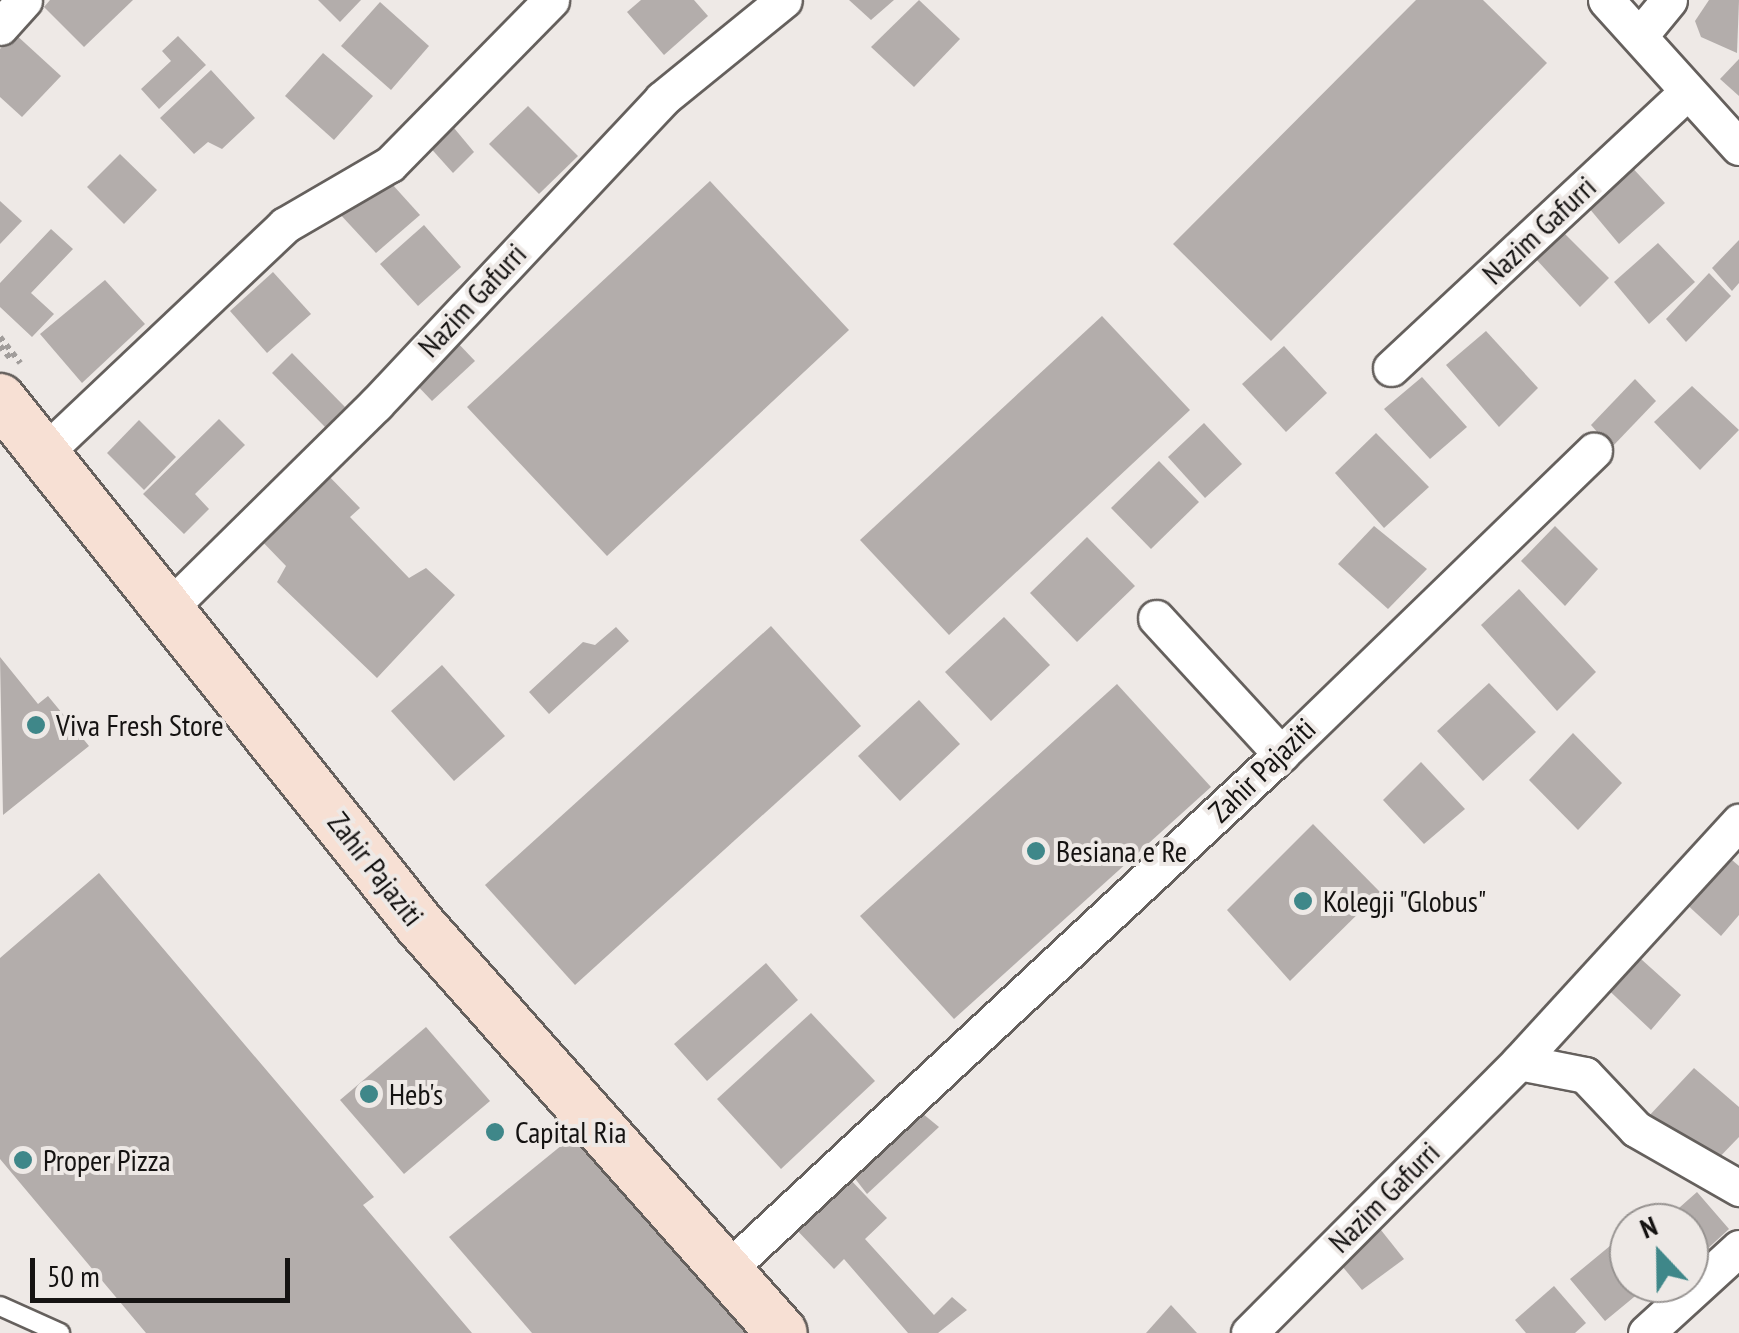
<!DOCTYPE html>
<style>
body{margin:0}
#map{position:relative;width:1739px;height:1333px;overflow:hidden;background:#eee9e6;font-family:"PT Sans Narrow",sans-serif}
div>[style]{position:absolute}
.building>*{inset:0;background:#b3adab}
.path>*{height:6px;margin-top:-3px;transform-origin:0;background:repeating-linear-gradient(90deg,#a19d9b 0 5px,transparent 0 10px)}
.roads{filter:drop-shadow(2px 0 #65605d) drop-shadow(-2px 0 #65605d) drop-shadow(0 2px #65605d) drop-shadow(0 -2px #65605d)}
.service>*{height:18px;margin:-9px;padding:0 9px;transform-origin:9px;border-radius:9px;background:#fff}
.minor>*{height:35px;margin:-17.5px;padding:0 17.5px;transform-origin:17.5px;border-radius:17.5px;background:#fff}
.secondary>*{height:50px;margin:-25px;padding:0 25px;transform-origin:25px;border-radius:25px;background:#f7e0d4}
.dots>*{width:28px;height:28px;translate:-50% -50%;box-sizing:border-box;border:5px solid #eee9e6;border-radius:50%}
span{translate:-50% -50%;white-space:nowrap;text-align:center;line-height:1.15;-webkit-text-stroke:8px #eee9e6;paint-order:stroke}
.street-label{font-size:30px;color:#151312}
.poi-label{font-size:30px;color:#151312}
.left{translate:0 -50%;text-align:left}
.north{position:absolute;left:1609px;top:1203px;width:100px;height:100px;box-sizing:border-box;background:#eee9e6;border:2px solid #979391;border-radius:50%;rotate:338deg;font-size:28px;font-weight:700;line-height:40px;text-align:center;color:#151312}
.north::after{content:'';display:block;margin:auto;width:35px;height:45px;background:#3f8789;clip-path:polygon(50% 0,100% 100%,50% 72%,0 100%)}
.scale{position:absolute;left:30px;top:1258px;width:260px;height:45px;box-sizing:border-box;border:5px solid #151312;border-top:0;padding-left:12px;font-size:30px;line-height:35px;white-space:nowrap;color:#151312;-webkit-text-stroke:8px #eee9e6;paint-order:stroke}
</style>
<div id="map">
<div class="building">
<i style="clip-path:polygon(50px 0,133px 0,84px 47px,44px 7px)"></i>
<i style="clip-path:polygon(318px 0,361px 0,340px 22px)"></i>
<i style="clip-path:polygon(641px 0,694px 0,708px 16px,664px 55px,627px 12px)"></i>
<i style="clip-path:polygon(849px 0,894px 0,871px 20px)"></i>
<i style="clip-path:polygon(919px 0,960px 39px,914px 87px,871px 47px)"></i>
<i style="clip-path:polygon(1416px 0,1483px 0,1547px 63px,1271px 341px,1173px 244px)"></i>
<i style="clip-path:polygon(1709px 0,1739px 0,1737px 53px,1701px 37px,1695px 21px)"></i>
<i style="clip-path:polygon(380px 2px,429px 46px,391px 90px,341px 46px)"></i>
<i style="clip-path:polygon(14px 33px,61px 76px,22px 117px,0 97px,0 49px)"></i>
<i style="clip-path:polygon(178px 36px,206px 65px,159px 109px,141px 89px,171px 61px,162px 51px)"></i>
<i style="clip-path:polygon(323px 53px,373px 96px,334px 140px,285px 96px)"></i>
<i style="clip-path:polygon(1739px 59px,1739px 96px,1720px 79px)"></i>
<i style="clip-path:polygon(211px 70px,255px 118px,222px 149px,208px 142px,194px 154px,160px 118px)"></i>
<i style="clip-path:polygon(528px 106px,578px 156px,539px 194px,489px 144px)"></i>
<i style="clip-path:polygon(449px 122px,474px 152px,453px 173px,427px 144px)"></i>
<i style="clip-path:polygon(120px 154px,157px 190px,124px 224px,87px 187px)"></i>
<i style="clip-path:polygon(1628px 163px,1665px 203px,1619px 244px,1584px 202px)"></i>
<i style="clip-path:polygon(382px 173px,420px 215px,376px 253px,338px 212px)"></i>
<i style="clip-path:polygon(710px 181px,849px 330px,607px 556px,467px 407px)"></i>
<i style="clip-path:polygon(0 201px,22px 221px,0 244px)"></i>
<i style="clip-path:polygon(424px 225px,461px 267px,418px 306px,380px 264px)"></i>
<i style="clip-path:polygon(51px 229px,73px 249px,31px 293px,54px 314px,32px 337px,0 307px,0 283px)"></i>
<i style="clip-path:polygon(1564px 233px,1609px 278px,1580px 307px,1535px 258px)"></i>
<i style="clip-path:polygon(1739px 240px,1739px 283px,1732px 291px,1712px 268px)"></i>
<i style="clip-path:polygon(1658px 243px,1695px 282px,1649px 324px,1614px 282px)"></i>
<i style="clip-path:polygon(273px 272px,311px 314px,267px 353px,230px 311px)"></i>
<i style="clip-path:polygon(1709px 273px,1731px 296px,1686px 342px,1666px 319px)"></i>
<i style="clip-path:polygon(105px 280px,145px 324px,82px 383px,40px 334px)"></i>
<i style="clip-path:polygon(1102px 316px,1190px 410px,949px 635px,860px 540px)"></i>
<i style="clip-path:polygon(1486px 331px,1538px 388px,1499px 427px,1446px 365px)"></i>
<i style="clip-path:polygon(455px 340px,475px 361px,432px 401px,412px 380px)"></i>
<i style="clip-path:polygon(1284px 346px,1327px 393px,1286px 432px,1242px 384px)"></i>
<i style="clip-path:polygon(292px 353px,345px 407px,325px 427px,272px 373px)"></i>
<i style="clip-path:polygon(1422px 377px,1467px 427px,1430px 459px,1384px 409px)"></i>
<i style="clip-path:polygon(1635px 379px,1656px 401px,1611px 448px,1591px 425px)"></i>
<i style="clip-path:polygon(1692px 386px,1739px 430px,1700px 470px,1654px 422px)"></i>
<i style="clip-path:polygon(219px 419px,245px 445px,195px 494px,209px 509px,184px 534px,143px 494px)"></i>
<i style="clip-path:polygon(139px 420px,176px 457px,144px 490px,107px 453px)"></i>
<i style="clip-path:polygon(1204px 423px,1242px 464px,1205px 498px,1168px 457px)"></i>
<i style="clip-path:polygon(1376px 433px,1429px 487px,1384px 528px,1335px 473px)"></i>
<i style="clip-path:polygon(1159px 461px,1199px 502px,1151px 549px,1111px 508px)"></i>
<i style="clip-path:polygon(323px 470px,360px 508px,350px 517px,409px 578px,426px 568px,455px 595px,377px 678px,277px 582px,286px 566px,255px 534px)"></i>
<i style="clip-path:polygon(1374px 526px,1427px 569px,1388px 609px,1338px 564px)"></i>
<i style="clip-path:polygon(1555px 526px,1598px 569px,1565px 606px,1521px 561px)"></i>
<i style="clip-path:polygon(1087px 537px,1135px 586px,1077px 642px,1030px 593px)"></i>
<i style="clip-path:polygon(1519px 589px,1596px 672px,1557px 711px,1481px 625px)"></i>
<i style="clip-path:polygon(1004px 617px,1050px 665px,991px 721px,945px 672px)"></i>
<i style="clip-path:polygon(771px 626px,861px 726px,575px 985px,485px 885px)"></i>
<i style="clip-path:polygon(616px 627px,629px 641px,549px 714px,529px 692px,583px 642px,595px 645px)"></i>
<i style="clip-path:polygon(0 657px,38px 704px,48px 696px,89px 746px,3px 815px)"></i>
<i style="clip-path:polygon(442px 665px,505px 736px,454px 781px,391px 711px)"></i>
<i style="clip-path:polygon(1489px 683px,1536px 732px,1483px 781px,1437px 731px)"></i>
<i style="clip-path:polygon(1117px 684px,1211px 787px,954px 1019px,860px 916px)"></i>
<i style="clip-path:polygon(919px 700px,960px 744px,900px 801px,858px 756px)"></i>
<i style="clip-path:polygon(1573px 733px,1622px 783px,1578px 830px,1529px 780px)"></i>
<i style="clip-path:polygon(1421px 762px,1465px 809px,1424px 844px,1383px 800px)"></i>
<i style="clip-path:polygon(1313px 824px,1380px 892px,1290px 981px,1227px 910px)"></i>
<i style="clip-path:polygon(1725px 854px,1739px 866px,1739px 915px,1721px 936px,1683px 901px)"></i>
<i style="clip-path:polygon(99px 873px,374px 1197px,363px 1205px,472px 1333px,146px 1333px,0 1159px,0 958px)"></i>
<i style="clip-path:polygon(1631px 950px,1681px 995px,1651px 1030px,1600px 982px)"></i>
<i style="clip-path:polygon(766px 963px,798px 1000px,707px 1081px,674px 1044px)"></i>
<i style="clip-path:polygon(811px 1013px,875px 1081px,781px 1169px,717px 1099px)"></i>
<i style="clip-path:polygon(426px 1027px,490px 1101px,404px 1174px,340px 1100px)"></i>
<i style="clip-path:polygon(1694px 1068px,1739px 1107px,1739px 1137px,1709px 1168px,1648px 1117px)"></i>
<i style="clip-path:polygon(917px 1109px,939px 1127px,867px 1194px,850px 1172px)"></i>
<i style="clip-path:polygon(578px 1132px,748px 1333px,532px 1333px,449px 1237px)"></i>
<i style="clip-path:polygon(846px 1175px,887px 1218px,865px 1239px,934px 1315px,952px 1297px,967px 1310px,938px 1333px,908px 1333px,844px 1259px,834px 1269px,793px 1226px)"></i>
<i style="clip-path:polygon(1697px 1192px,1729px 1229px,1691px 1264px,1689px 1223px,1662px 1223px)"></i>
<i style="clip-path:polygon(1373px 1220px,1404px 1259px,1362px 1290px,1332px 1254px)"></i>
<i style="clip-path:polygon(1622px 1236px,1629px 1243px,1629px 1283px,1651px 1283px,1605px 1321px,1570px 1279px)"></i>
<i style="clip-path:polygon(1554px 1286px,1586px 1323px,1575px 1333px,1526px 1333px,1515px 1320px)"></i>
<i style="clip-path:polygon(1171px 1305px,1197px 1333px,1146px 1333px)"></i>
</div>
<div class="path">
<i style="left:0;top:337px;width:33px;rotate:52deg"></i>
<i style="left:0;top:346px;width:17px;rotate:50deg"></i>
</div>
<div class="roads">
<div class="service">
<i style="left:0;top:1306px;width:66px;rotate:24.2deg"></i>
</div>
<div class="minor">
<i style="left:1606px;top:0;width:198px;rotate:47.9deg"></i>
<i style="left:0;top:27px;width:36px;rotate:-48deg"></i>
<i style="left:1641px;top:34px;width:44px;rotate:-50.5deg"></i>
<i style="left:1391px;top:368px;width:405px;rotate:-43deg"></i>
<i style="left:43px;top:454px;width:333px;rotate:-43.4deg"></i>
<i style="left:285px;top:225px;width:121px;rotate:-30.2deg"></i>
<i style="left:390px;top:164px;width:230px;rotate:-45.5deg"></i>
<i style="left:168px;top:609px;width:292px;rotate:-44.6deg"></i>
<i style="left:376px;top:404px;width:418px;rotate:-46.8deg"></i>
<i style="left:662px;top:99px;width:157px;rotate:-39.1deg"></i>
<i style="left:1156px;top:618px;width:185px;rotate:47.4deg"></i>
<i style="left:1519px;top:1062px;width:67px;rotate:11.1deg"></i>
<i style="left:1585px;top:1075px;width:74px;rotate:46.6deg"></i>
<i style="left:1636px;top:1129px;width:119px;rotate:29.8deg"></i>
<i style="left:728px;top:1269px;width:756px;rotate:-42.96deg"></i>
<i style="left:1281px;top:754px;width:436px;rotate:-44.1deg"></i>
<i style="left:1249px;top:1333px;width:383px;rotate:-45.1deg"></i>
<i style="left:1519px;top:1062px;width:326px;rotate:-47.5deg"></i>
<i style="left:1646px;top:1333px;width:126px;rotate:-42.4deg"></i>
</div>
<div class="secondary">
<i style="left:0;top:399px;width:673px;rotate:51.39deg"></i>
<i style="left:420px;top:925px;width:545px;rotate:48.42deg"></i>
</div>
</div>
<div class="dots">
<i style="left:36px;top:725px;background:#3f8789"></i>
<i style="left:1036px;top:851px;background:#3f8789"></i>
<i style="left:1303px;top:901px;background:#3f8789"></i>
<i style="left:369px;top:1094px;background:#3f8789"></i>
<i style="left:495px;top:1132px;background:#3f8789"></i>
<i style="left:23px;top:1160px;background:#3f8789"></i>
</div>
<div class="street-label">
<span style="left:1539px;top:230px;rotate:-43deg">Nazim Gafurri</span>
<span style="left:472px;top:300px;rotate:-47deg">Nazim Gafurri</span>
<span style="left:1262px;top:770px;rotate:-44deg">Zahir Pajaziti</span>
<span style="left:376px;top:869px;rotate:52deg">Zahir Pajaziti</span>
<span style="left:1384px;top:1197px;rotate:-45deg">Nazim Gafurri</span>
</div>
<div class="poi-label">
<span class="left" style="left:56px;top:725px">Viva Fresh Store</span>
<span class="left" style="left:1056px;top:851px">Besiana e Re</span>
<span class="left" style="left:1323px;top:901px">Kolegji "Globus"</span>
<span class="left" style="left:389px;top:1094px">Heb's</span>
<span class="left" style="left:515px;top:1132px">Capital Ria</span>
<span class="left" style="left:43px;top:1160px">Proper Pizza</span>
</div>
<div class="north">N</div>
<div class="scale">50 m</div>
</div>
